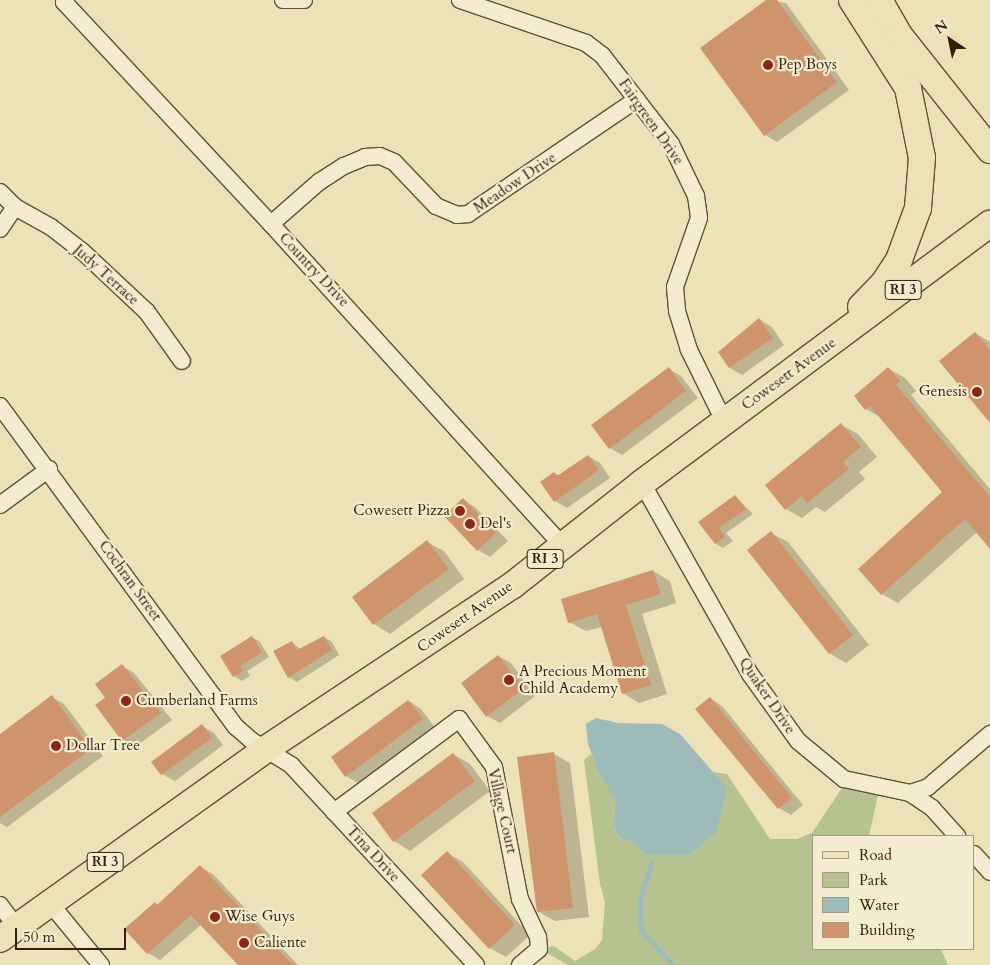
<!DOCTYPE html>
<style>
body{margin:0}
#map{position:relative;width:990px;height:965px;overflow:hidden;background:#ede1b7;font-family:Cardo,serif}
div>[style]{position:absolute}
.green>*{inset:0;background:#b6c390}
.water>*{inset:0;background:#9dbbb9}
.shadow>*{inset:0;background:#0003}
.stream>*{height:4.5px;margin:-2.25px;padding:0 2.25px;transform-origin:2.25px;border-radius:2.25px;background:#9dbbb9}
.building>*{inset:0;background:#d0946d}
.roads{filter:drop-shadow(1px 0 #625038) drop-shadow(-1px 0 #625038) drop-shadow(0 1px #625038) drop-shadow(0 -1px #625038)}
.minor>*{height:16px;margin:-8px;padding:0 8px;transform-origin:8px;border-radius:8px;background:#f3ecd0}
.primary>*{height:26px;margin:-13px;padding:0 13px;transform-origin:13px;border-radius:13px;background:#ede1b7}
.dots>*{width:14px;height:14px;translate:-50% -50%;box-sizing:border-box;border:2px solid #f3ecd0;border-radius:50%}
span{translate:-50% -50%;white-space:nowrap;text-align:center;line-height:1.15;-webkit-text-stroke:4.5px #f3ecd0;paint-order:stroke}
.shield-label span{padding:1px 4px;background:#f3ecd0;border:1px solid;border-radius:4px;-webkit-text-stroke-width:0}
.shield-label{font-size:14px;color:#341f0d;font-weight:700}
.poi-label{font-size:15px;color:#341f0d}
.left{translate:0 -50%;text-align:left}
.right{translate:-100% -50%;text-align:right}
.street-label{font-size:15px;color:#341f0d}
.legend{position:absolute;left:812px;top:835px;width:162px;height:115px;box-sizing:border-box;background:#f3ecd0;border:1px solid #a79a82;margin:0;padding:6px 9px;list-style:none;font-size:15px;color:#341f0d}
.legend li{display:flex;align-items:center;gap:10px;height:25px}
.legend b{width:25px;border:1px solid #a79a82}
.north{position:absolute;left:925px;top:15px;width:50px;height:50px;-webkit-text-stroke:4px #f3ecd0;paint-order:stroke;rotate:326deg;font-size:14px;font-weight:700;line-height:20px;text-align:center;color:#341f0d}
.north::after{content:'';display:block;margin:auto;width:18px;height:22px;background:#341f0d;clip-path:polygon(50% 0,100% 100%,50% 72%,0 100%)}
.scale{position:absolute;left:15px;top:928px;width:111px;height:22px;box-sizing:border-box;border:2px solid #341f0d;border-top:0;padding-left:6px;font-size:15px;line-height:18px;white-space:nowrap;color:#341f0d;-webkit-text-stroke:4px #f3ecd0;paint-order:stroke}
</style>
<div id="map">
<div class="green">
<i style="clip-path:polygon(591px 754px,615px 800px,614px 827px,619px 837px,634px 843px,727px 789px,713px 772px,727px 774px,770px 839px,797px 839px,812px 833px,844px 785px,879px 790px,869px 836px,814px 836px,814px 949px,941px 949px,948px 965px,568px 965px,540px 949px,554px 946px,575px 961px,595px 949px,602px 940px,605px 902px,600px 884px,584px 760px)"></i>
</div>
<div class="water">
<i style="clip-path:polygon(596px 718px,618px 723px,662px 724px,680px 734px,727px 788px,716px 833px,688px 855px,646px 855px,634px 843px,619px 837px,614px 827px,615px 800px,598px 771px,588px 744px,586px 724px)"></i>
</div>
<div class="shadow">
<i style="clip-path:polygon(768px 0,786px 3px,849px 90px,777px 142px,765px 135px)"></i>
<i style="clip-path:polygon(760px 320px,772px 327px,784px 345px,742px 375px,730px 368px,719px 352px)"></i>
<i style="clip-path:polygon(975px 333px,990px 342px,990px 421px)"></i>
<i style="clip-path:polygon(669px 369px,681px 376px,698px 398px,622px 455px,610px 448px)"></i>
<i style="clip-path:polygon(889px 369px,905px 378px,916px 391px,911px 395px,990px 489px,990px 545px,977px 532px,898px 603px,882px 594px,944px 493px,882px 418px,866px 409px,856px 396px)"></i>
<i style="clip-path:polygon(841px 425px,858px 434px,877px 457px,859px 472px,865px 479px,825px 512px,816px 507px,802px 518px,786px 509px)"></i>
<i style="clip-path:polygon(588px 456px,600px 463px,610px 478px,567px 508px,555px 501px,554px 473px,560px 476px)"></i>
<i style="clip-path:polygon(735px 496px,753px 514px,726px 533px,733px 541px,723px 548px,715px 543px,700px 522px)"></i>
<i style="clip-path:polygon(463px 500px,475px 507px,508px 541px,490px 557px,478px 550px)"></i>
<i style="clip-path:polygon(771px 533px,788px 542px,869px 645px,846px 663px,829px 653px)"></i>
<i style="clip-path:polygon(427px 542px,444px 551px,464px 579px,390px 634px,374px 624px,353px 597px)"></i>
<i style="clip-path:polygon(653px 571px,670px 581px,676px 603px,642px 614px,667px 694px,639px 703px,623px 693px,602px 627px,586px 631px,569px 622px)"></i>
<i style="clip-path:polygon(252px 637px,260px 642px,269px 657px,247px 671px,250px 676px,242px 681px,234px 676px,221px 656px)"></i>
<i style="clip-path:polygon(324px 637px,332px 642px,339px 655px,297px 682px,289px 677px,292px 642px,301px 650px)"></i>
<i style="clip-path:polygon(498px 656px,511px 663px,535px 696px,500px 723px,487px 716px)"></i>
<i style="clip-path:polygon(122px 666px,134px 673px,172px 720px,135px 747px,123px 740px,107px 698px)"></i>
<i style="clip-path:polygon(52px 697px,64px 704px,103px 756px,7px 827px,0 823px,0 736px)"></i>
<i style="clip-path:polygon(710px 698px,722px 706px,803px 805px,791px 815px,779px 808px)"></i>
<i style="clip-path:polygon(409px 701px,421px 709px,434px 726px,358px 783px,346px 776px)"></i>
<i style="clip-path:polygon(202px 726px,214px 733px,223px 745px,175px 781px,162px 774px,153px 762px)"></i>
<i style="clip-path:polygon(453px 754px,470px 764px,490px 791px,410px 851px,394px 841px)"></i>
<i style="clip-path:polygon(554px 754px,570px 763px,589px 917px,555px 921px,539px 912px)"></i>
<i style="clip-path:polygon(447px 853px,463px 862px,530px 935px,506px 957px,490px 948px)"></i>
<i style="clip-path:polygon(200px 867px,213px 874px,298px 965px,240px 965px,202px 924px,160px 960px,148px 953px,155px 903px,158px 905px)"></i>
</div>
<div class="stream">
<i style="left:652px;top:863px;width:38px;rotate:108deg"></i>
<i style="left:640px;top:899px;width:31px;rotate:88deg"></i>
<i style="left:641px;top:930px;width:47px;rotate:47.6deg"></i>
</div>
<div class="building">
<i style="clip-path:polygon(766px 0,777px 0,837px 82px,764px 136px,700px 48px)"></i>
<i style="clip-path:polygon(759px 318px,773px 338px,729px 368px,718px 352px)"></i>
<i style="clip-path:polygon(975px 332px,990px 350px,990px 423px,939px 361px)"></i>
<i style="clip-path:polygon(669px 367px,686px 391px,609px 449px,591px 425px)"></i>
<i style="clip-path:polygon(888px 367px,900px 381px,896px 385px,990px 497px,990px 549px,965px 519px,881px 595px,858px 569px,942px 492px,870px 406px,865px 410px,854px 396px)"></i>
<i style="clip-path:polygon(841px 423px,861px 447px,843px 462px,849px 469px,807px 503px,802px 496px,785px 510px,765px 485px)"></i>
<i style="clip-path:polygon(588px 455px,599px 470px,554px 502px,540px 482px,554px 472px,557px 476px)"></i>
<i style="clip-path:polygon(735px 495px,746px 509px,719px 528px,725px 536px,715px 544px,698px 522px)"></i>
<i style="clip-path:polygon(463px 498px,496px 533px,477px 551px,444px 516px)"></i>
<i style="clip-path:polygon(771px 531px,853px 635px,829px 654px,747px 550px)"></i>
<i style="clip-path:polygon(427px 540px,449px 569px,373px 625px,352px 597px)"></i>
<i style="clip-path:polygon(653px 570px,661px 594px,626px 605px,651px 685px,622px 694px,597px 614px,568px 623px,561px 599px)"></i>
<i style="clip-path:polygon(252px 636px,262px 652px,240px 666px,243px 671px,233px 677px,220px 656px)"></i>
<i style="clip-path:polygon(324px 636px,332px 650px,288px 678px,273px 651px,292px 641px,297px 650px)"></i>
<i style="clip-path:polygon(498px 655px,524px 688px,486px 717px,461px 683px)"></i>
<i style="clip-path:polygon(122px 664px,161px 713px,122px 741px,95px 705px,105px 698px,95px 684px)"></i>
<i style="clip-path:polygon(52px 695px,91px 749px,0 817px,0 734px)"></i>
<i style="clip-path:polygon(710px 697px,792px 798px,778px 809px,695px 709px)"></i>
<i style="clip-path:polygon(408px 700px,423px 719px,345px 777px,331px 757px)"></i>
<i style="clip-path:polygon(202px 724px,212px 738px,161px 775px,151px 762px)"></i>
<i style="clip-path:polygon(554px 752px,573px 908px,537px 912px,517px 757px)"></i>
<i style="clip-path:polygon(453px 753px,475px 781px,393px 842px,372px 813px)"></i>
<i style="clip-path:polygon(447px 851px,515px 925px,489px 949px,421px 875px)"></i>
<i style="clip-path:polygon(200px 865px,293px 965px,238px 965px,191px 915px,147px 954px,124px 929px,155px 902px,157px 905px)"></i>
</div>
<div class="roads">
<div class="minor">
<i style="left:66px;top:0;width:3px;rotate:135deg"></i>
<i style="left:64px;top:2px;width:304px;rotate:47deg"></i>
<i style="left:271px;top:224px;width:433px;rotate:47.8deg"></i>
<i style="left:283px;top:0;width:21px"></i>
<i style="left:460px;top:0;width:133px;rotate:18.8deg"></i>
<i style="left:586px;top:43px;width:20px;rotate:37deg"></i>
<i style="left:602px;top:55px;width:113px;rotate:52.2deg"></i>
<i style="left:671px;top:144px;width:58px;rotate:64.3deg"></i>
<i style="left:696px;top:196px;width:22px;rotate:82deg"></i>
<i style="left:699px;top:218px;width:73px;rotate:109.2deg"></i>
<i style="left:675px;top:287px;width:24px;rotate:85deg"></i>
<i style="left:677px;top:311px;width:41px;rotate:72.9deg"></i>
<i style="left:689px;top:350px;width:79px;rotate:63.8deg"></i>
<i style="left:0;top:192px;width:21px;rotate:45deg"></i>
<i style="left:15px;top:207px;width:41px;rotate:29.1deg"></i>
<i style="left:51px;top:227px;width:39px;rotate:38deg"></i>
<i style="left:82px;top:251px;width:89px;rotate:43.2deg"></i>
<i style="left:147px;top:312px;width:60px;rotate:54.5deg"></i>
<i style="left:271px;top:224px;width:64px;rotate:-41.2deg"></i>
<i style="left:319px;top:182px;width:30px;rotate:-33deg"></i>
<i style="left:344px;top:166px;width:23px;rotate:-23deg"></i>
<i style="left:365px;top:157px;width:15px;rotate:-4deg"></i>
<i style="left:380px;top:156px;width:15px;rotate:23deg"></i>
<i style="left:394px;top:162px;width:61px;rotate:46.3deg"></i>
<i style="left:436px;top:206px;width:23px;rotate:23deg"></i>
<i style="left:457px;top:215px;width:11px;rotate:-5deg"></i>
<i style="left:468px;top:214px;width:204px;rotate:-34.2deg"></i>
<i style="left:0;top:229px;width:27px;rotate:-56deg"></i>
<i style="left:0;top:406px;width:398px;rotate:53.7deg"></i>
<i style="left:236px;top:727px;width:21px;rotate:41deg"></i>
<i style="left:252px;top:741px;width:46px;rotate:31.6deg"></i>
<i style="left:291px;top:765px;width:272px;rotate:47.2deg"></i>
<i style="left:642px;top:483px;width:219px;rotate:60.5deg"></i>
<i style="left:750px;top:674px;width:82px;rotate:54.4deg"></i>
<i style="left:798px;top:741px;width:60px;rotate:39.6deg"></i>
<i style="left:844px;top:779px;width:67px;rotate:12deg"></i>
<i style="left:910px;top:793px;width:27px;rotate:34deg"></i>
<i style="left:932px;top:808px;width:38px;rotate:48deg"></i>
<i style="left:0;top:505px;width:61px;rotate:-36.3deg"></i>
<i style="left:910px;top:793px;width:19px;rotate:-18deg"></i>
<i style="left:928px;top:787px;width:82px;rotate:-40.5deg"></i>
<i style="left:334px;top:812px;width:156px;rotate:-36.6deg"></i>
<i style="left:459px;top:719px;width:59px;rotate:53.9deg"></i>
<i style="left:494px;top:767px;width:135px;rotate:78.9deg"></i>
<i style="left:520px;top:899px;width:42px;rotate:64.7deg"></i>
<i style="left:538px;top:937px;width:12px;rotate:85deg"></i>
<i style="left:539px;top:949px;width:25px;rotate:140deg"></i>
<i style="left:974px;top:854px;width:24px;rotate:48deg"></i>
<i style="left:49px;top:902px;width:82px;rotate:50.5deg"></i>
<i style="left:0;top:905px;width:26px;rotate:53deg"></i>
</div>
<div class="primary">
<i style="left:852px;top:0;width:104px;rotate:57.5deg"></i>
<i style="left:908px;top:88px;width:71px;rotate:78.7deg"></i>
<i style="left:922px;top:158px;width:50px;rotate:94.6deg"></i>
<i style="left:918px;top:208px;width:55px;rotate:110.1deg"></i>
<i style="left:899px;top:260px;width:27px;rotate:123deg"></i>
<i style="left:884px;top:283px;width:33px;rotate:134deg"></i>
<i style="left:879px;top:0;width:40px;rotate:60.3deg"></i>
<i style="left:899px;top:35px;width:147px;rotate:51.6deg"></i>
<i style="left:0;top:939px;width:327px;rotate:-35.5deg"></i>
<i style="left:266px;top:749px;width:296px;rotate:-33.6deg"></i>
<i style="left:513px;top:585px;width:164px;rotate:-38.3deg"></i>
<i style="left:642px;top:483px;width:434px;rotate:-36.7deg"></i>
</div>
</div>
<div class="dots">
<i style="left:768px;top:65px;background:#8f2418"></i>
<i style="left:977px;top:392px;background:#8f2418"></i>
<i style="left:460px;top:511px;background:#8f2418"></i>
<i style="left:470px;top:524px;background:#8f2418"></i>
<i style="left:509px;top:680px;background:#8f2418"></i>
<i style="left:126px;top:701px;background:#8f2418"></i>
<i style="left:56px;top:746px;background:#8f2418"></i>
<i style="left:215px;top:917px;background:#8f2418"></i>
<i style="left:244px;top:943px;background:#8f2418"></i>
</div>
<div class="shield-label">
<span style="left:903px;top:290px">RI 3</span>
<span style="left:545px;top:559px">RI 3</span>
<span style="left:105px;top:862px">RI 3</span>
</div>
<div class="poi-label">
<span class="left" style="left:778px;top:65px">Pep Boys</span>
<span class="right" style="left:967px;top:392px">Genesis</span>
<span class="right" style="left:450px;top:511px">Cowesett Pizza</span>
<span class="left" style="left:480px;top:524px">Del's</span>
<span class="left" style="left:519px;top:680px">A Precious Moment<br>Child Academy</span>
<span class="left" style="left:136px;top:701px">Cumberland Farms</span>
<span class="left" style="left:66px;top:746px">Dollar Tree</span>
<span class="left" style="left:225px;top:917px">Wise Guys</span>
<span class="left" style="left:254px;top:943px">Caliente</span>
</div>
<div class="street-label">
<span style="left:651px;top:122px;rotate:55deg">Fairgreen Drive</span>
<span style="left:515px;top:183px;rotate:-34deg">Meadow Drive</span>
<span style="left:314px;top:270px;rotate:47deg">Country Drive</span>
<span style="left:106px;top:275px;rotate:42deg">Judy Terrace</span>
<span style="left:789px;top:374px;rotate:-36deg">Cowesett Avenue</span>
<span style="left:130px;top:581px;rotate:54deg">Cochran Street</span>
<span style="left:465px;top:617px;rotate:-35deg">Cowesett Avenue</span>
<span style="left:767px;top:696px;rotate:56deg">Quaker Drive</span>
<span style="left:502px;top:811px;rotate:77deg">Village Court</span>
<span style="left:373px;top:854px;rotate:47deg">Tina Drive</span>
</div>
<ul class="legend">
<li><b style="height:6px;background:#ede1b7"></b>Road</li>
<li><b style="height:14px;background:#b6c390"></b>Park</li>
<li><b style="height:14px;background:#9dbbb9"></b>Water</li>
<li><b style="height:14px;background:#d0946d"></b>Building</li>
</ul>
<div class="north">N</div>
<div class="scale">50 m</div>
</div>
